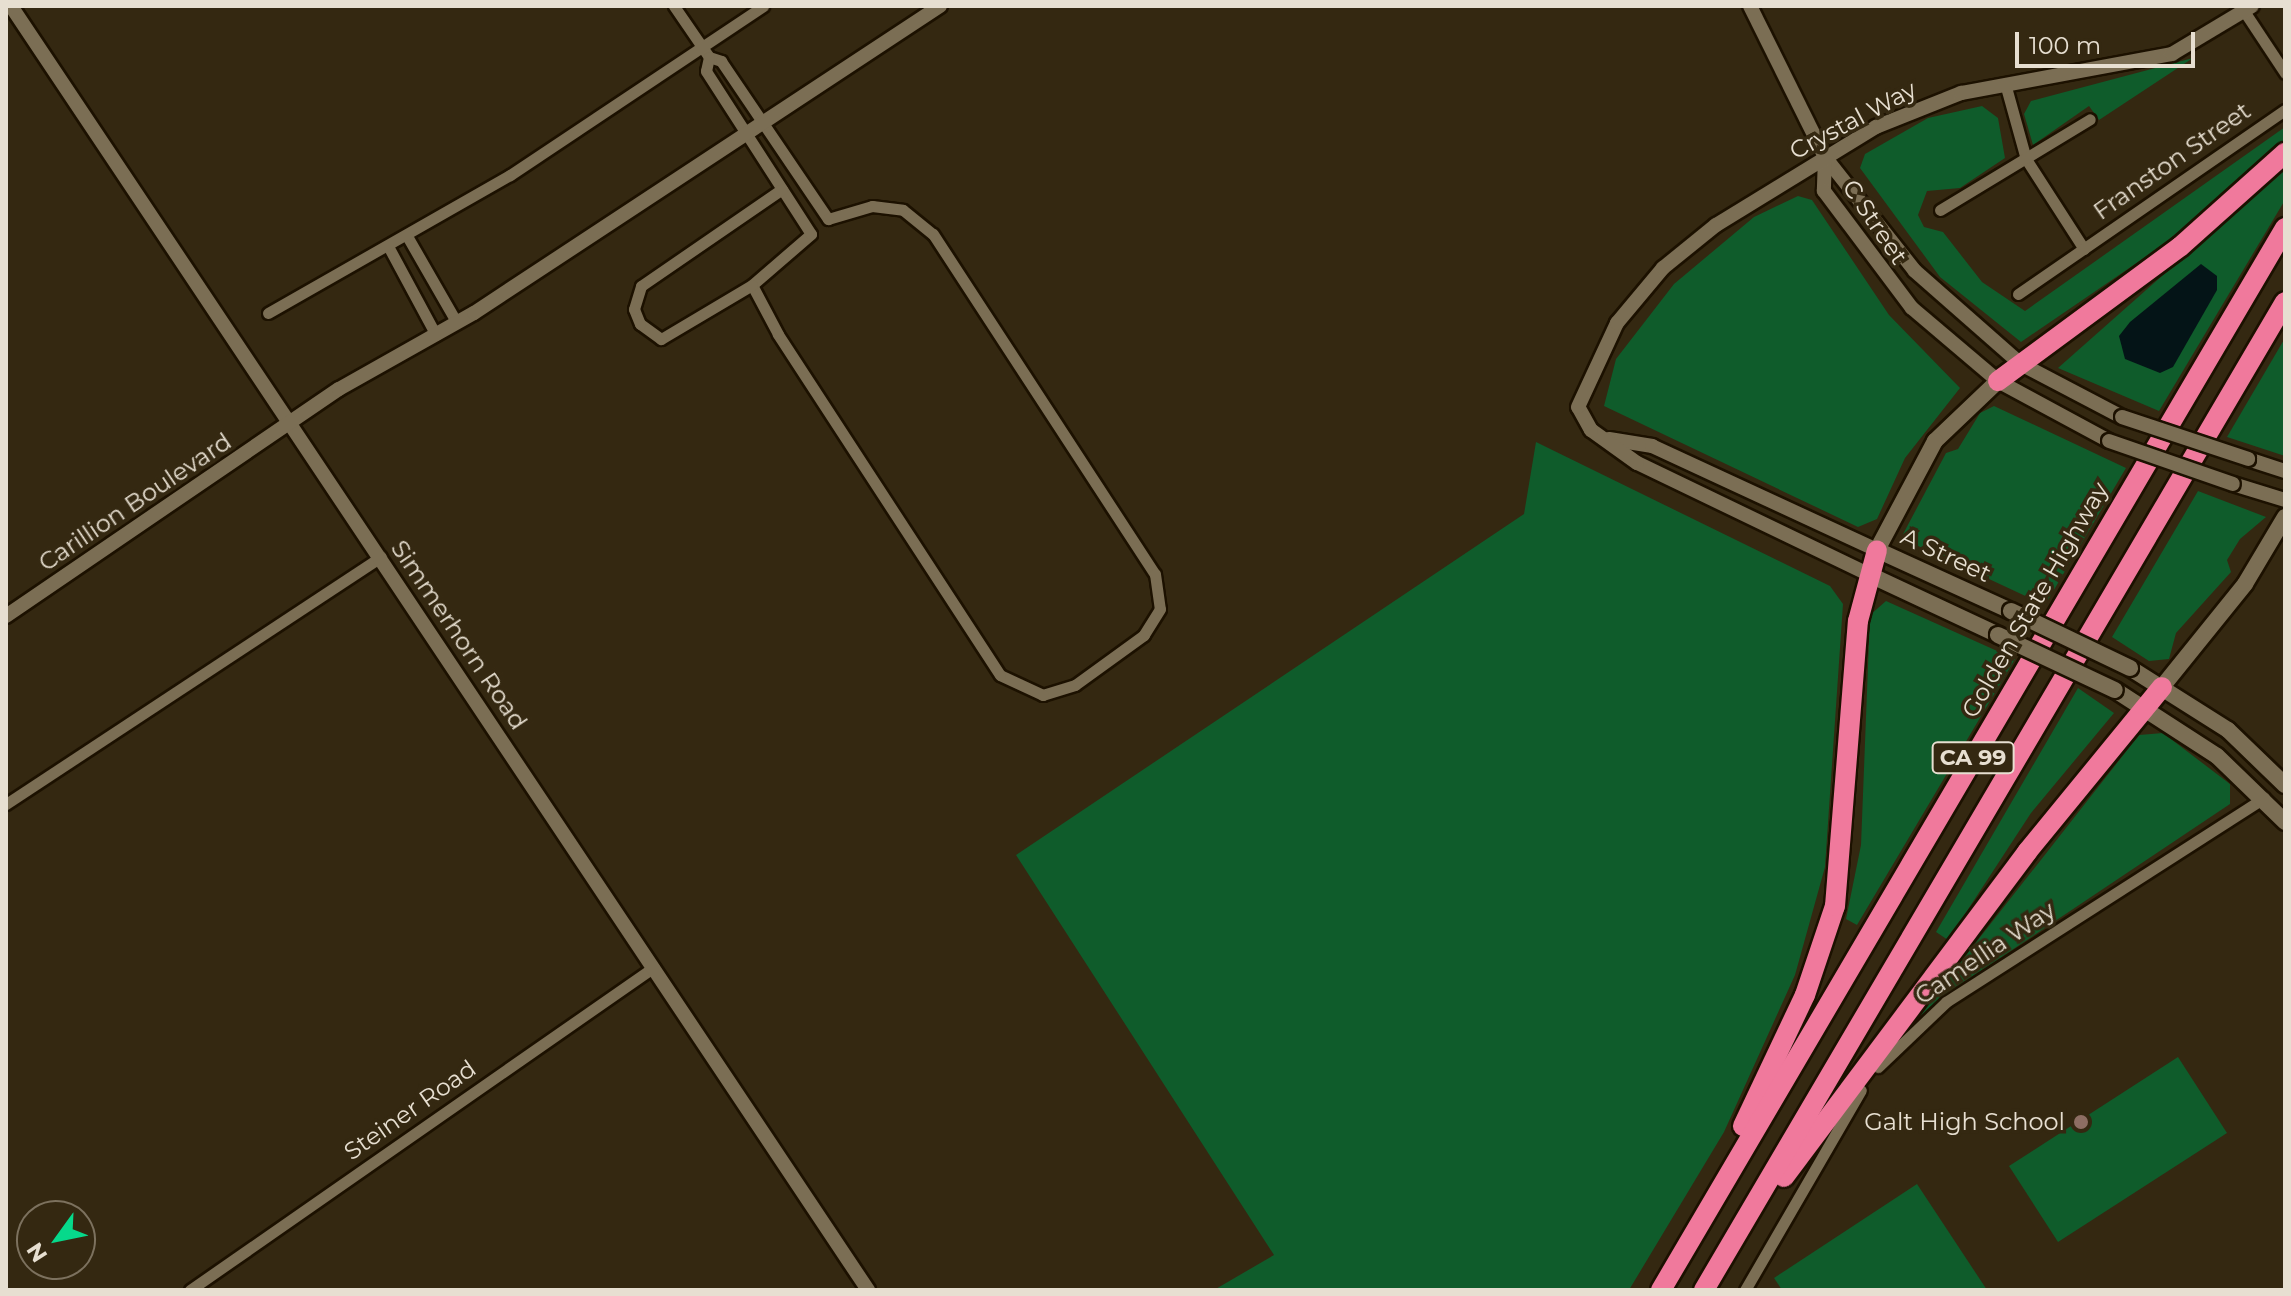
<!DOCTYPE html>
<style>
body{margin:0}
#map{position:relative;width:2291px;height:1296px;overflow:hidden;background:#342811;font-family:Montserrat,sans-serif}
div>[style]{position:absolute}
.green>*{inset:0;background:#0f5c2b}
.water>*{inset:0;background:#041417}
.roads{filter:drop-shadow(2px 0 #1c1100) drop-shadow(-2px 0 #1c1100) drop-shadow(0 2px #1c1100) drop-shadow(0 -2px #1c1100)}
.minor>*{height:11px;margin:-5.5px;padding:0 5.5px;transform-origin:5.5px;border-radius:5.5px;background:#7b6e54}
.tertiary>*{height:14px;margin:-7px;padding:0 7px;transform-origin:7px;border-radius:7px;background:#7b6e54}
.secondary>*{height:16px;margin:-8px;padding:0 8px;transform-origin:8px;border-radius:8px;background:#7b6e54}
.motorway>*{height:20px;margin:-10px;padding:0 10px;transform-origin:10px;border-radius:10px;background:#f0799c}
.bridges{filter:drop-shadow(2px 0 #1c1100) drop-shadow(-2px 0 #1c1100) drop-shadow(0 2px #1c1100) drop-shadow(0 -2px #1c1100)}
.tertiary-bridge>*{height:14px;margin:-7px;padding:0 7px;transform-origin:7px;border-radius:7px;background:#7b6e54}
.secondary-bridge>*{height:16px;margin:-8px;padding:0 8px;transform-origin:8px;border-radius:8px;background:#7b6e54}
.dots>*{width:22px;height:22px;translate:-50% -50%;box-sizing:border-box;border:4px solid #342811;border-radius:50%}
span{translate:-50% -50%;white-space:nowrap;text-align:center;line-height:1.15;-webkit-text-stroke:7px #342811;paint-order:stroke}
.shield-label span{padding:2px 6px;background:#342811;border:2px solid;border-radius:6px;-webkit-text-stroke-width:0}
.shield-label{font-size:22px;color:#e7dfd1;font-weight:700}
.street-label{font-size:24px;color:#e7dfd1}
.poi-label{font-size:24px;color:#e7dfd1}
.right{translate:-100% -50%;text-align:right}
.frame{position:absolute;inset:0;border:8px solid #e7dfd1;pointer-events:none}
.north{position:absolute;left:16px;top:1200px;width:80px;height:80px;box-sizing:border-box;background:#342811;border:2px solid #7c715e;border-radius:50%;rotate:237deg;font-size:22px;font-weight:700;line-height:32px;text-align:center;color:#e7dfd1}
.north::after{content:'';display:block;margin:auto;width:28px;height:36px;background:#06d98b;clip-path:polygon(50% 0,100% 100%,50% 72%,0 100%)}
.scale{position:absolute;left:2015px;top:32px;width:180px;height:36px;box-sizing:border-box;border:4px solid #e7dfd1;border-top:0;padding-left:10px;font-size:24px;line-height:28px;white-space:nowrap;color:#e7dfd1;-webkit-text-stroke:6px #342811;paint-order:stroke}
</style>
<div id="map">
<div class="green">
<i style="clip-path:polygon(2193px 58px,2099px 120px,2089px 106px,2033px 145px,2024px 114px,2031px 101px)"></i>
<i style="clip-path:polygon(1982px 106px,1998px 118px,2005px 158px,1960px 188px,1927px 191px,1918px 215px,1924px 227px,1943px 232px,1982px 282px,2025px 311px,2285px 127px,2285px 140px,2182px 232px,2021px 342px,1940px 277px,1860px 168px,1865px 154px,1928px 118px)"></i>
<i style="clip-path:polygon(2285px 167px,2285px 200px,2159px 411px,2058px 368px)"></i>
<i style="clip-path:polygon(1798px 196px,1812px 200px,1889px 315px,1960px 388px,1905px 458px,1877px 519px,1858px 527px,1604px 406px,1616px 359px,1674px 284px,1754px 217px)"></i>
<i style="clip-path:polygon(2285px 338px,2285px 456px,2227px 437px)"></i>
<i style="clip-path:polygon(1994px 406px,2126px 468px,2045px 605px,1901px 538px,1946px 453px,1958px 449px,1980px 413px)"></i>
<i style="clip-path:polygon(1536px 442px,1830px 586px,1843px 604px,1825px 867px,1795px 975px,1724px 1132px,1629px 1290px,1214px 1290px,1274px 1255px,1016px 855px,1524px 514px)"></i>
<i style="clip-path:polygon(2198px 491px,2266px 517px,2240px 539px,2227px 560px,2231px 572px,2176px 633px,2169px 659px,2149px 661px,2112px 637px)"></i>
<i style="clip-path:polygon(1886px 601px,2015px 659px,1857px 925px,1846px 919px,1861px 845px,1870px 615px)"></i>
<i style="clip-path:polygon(2078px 688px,2114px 713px,2031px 813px,1948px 940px,1936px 932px)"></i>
<i style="clip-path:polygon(2163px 733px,2230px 784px,2230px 804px,1970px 978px,1904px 1034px,2139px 735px)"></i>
<i style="clip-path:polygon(2178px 1057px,2227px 1133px,2058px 1242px,2009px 1166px)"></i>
<i style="clip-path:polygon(1917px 1184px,1987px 1290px,1782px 1290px,1774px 1278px)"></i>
</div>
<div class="water">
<i style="clip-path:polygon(2201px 264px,2217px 276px,2217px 290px,2173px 367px,2160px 373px,2125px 359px,2119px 336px,2130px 322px)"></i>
</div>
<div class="roads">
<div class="minor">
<i style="left:674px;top:6px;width:62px;rotate:55.5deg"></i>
<i style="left:709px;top:57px;width:13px;rotate:18deg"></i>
<i style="left:721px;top:61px;width:191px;rotate:55.9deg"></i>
<i style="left:828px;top:219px;width:46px;rotate:-16.5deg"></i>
<i style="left:872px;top:206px;width:31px;rotate:7deg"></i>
<i style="left:903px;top:210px;width:38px;rotate:39deg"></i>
<i style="left:933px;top:234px;width:406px;rotate:56.9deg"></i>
<i style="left:1155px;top:574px;width:35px;rotate:82deg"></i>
<i style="left:1160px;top:609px;width:31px;rotate:122deg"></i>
<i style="left:1144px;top:635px;width:85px;rotate:144.1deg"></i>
<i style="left:1075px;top:685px;width:34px;rotate:163deg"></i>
<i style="left:1043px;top:695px;width:47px;rotate:-155.1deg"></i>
<i style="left:1000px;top:675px;width:407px;rotate:-123.1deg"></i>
<i style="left:778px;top:334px;width:55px;rotate:-118deg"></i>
<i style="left:752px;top:285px;width:78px;rotate:-40.8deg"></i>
<i style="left:811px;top:234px;width:194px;rotate:-122.8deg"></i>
<i style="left:706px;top:71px;width:14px;rotate:-78deg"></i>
<i style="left:2244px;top:11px;width:74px;rotate:56.5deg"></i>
<i style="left:2006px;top:87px;width:75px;rotate:74.5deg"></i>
<i style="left:2026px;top:159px;width:107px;rotate:57.2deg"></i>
<i style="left:1940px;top:210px;width:175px;rotate:-31.2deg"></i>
<i style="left:407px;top:236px;width:100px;rotate:60.1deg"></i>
<i style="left:388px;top:246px;width:101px;rotate:61.7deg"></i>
<i style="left:752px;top:285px;width:106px;rotate:149.3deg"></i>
<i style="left:661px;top:339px;width:26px;rotate:-144deg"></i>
<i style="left:640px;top:324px;width:16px;rotate:-112deg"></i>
<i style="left:634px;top:309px;width:24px;rotate:-73deg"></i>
<i style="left:641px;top:286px;width:171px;rotate:-34.5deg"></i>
<i style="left:2018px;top:294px;width:324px;rotate:-34.6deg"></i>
<i style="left:268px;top:313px;width:279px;rotate:-29.7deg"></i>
<i style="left:510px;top:175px;width:304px;rotate:-33.7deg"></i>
<i style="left:6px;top:804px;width:449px;rotate:-33.4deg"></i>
<i style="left:1878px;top:1067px;width:94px;rotate:-43.7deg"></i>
<i style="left:1946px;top:1002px;width:378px;rotate:-32.7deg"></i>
<i style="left:190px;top:1290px;width:565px;rotate:-34.84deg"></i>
<i style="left:1745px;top:1290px;width:231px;rotate:-59.9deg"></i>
</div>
<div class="tertiary">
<i style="left:11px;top:6px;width:1544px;rotate:56.28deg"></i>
<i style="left:1750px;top:6px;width:169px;rotate:63.6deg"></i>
<i style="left:1825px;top:157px;width:145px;rotate:51.7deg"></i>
<i style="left:1915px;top:271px;width:141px;rotate:41.3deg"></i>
<i style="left:2021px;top:364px;width:114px;rotate:27.7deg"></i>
<i style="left:1825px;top:157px;width:34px;rotate:92deg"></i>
<i style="left:1824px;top:191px;width:146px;rotate:53.1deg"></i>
<i style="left:1912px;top:308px;width:113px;rotate:40.3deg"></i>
<i style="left:1998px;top:381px;width:126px;rotate:28.4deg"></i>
<i style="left:1609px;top:439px;width:44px;rotate:9.2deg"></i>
<i style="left:1652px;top:446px;width:248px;rotate:24.8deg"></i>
<i style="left:2248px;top:459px;width:39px;rotate:18deg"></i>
<i style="left:2233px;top:484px;width:54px;rotate:17.1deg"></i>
<i style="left:1868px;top:574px;width:256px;rotate:-154.3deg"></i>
<i style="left:1637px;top:463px;width:57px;rotate:-144.3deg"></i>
<i style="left:1591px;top:430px;width:26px;rotate:-119deg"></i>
<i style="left:1578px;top:407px;width:93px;rotate:-65.1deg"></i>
<i style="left:1617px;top:323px;width:72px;rotate:-50.1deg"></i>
<i style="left:1663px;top:268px;width:68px;rotate:-39.1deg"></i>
<i style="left:1716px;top:225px;width:188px;rotate:-31.5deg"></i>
<i style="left:1876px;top:127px;width:92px;rotate:-21.8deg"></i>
<i style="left:1961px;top:93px;width:215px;rotate:-10.5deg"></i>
<i style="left:2172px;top:54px;width:93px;rotate:-31deg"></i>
<i style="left:6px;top:616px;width:403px;rotate:-34.3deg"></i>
<i style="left:339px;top:389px;width:155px;rotate:-29.4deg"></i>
<i style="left:474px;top:313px;width:558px;rotate:-33.38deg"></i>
</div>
<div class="secondary">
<i style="left:1998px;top:381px;width:87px;rotate:136.4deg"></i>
<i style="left:1935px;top:441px;width:123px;rotate:118deg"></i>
<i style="left:1877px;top:550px;width:147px;rotate:24.5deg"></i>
<i style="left:1868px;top:574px;width:144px;rotate:25.1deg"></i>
<i style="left:2130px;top:668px;width:116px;rotate:32.3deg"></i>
<i style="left:2228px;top:730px;width:79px;rotate:44deg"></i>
<i style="left:2162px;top:687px;width:132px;rotate:-51.1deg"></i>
<i style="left:2245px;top:584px;width:78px;rotate:-59.2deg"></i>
<i style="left:2115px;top:690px;width:121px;rotate:32.9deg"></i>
<i style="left:2217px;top:756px;width:95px;rotate:44.1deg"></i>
</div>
<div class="motorway">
<i style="left:1998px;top:381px;width:227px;rotate:-36.4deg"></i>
<i style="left:2181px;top:246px;width:140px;rotate:-41.8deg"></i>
<i style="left:1743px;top:1126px;width:145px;rotate:-64.7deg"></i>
<i style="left:1805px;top:995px;width:94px;rotate:-71.4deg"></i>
<i style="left:1835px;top:906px;width:286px;rotate:-85.4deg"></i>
<i style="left:1858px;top:621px;width:73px;rotate:-75deg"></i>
<i style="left:1784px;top:1177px;width:406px;rotate:-53.2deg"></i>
<i style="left:2027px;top:852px;width:213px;rotate:-50.7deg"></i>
<i style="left:1661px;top:1290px;width:1232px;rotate:-59.56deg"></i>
<i style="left:1704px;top:1290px;width:1146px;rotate:-59.54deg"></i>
</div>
</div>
<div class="bridges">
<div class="tertiary-bridge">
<i style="left:2122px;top:417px;width:133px;rotate:18.4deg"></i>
<i style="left:2109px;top:441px;width:131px;rotate:19.1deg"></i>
</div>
<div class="secondary-bridge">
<i style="left:2011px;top:611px;width:132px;rotate:25.6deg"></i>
<i style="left:1998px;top:635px;width:129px;rotate:25.2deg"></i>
</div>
</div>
<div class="dots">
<i style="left:2081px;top:1122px;background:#8d6e63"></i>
</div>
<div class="shield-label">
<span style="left:1973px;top:758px">CA 99</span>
</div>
<div class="street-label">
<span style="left:1853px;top:120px;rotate:-28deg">Crystal Way</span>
<span style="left:2172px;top:161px;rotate:-35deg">Franston Street</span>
<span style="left:1875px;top:222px;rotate:56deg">C Street</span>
<span style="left:135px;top:502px;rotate:-34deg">Carillion Boulevard</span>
<span style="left:1946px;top:555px;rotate:25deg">A Street</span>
<span style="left:2035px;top:600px;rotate:-60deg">Golden State Highway</span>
<span style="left:459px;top:635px;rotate:56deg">Simmerhorn Road</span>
<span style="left:1985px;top:953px;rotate:-34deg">Camellia Way</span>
<span style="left:410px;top:1110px;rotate:-35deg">Steiner Road</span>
</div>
<div class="poi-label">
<span class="right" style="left:2065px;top:1122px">Galt High School</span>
</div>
<div class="frame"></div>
<div class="north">N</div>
<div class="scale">100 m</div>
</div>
